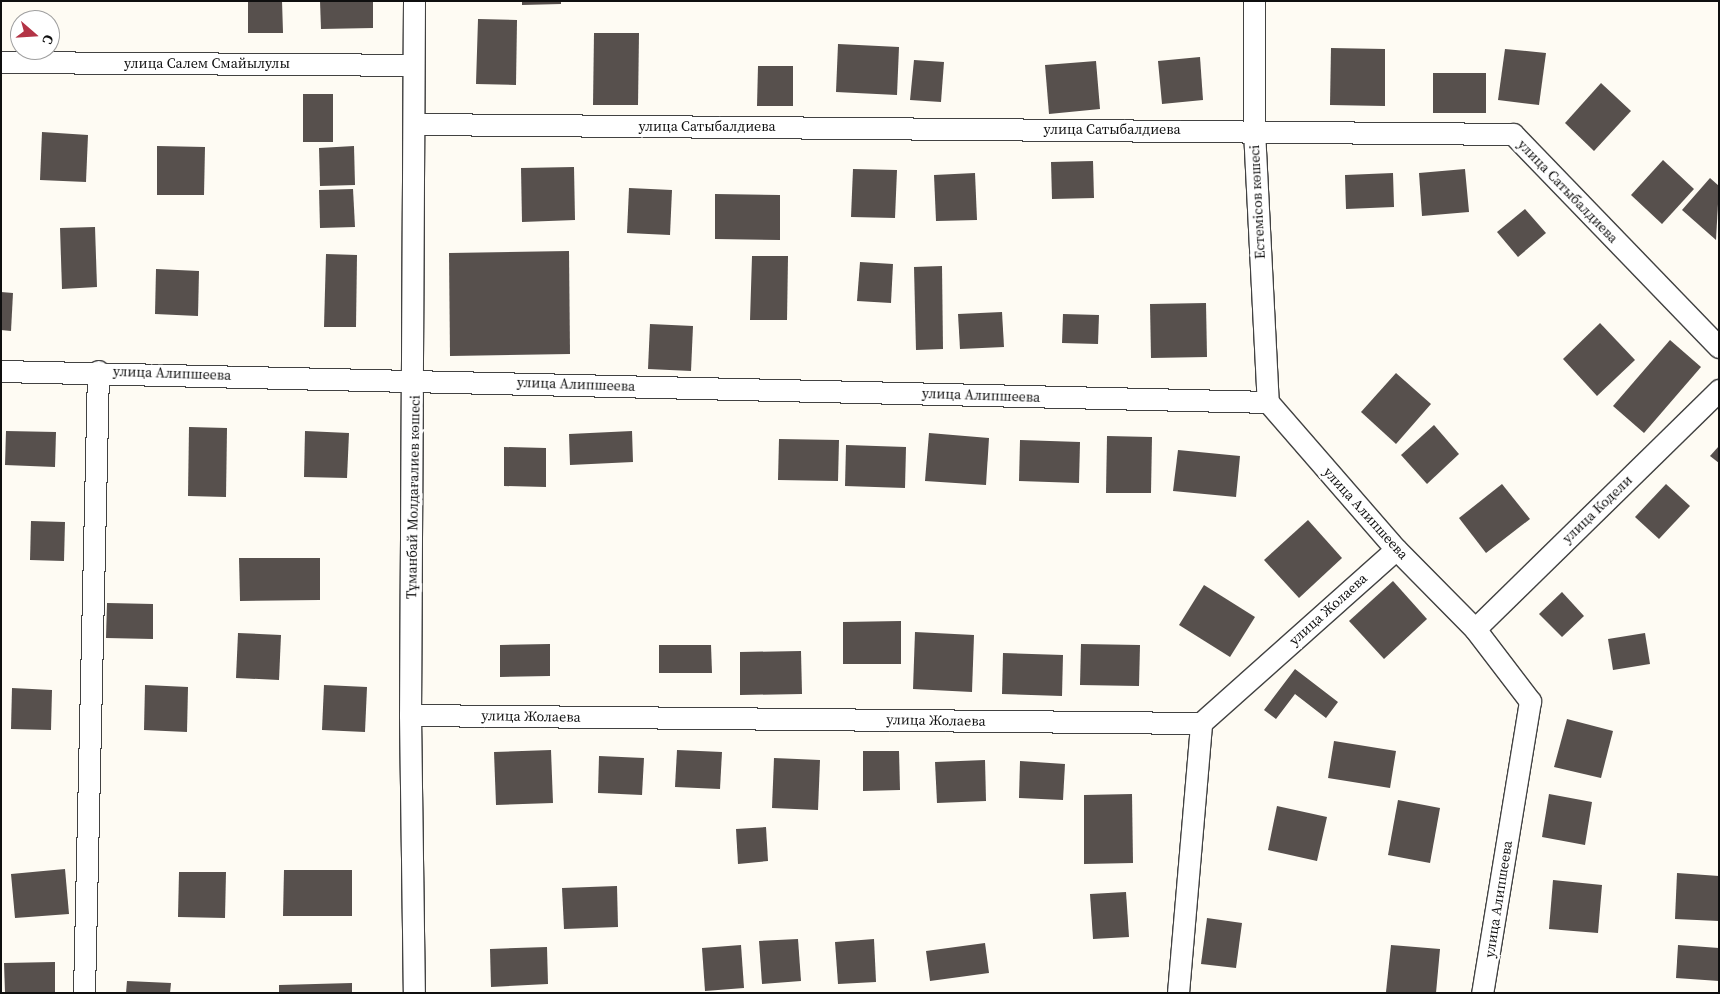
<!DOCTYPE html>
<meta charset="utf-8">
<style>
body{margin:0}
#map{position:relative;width:1720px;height:994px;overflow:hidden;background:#fefbf3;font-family:"Source Serif 4",serif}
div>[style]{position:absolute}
.building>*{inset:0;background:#57504d}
.roads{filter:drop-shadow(1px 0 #424242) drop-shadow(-1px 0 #424242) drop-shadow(0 1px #424242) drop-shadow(0 -1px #424242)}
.street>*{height:21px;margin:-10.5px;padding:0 10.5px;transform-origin:10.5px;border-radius:10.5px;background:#fff}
span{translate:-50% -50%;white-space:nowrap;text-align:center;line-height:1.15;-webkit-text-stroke:5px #fff;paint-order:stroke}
.street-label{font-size:14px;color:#0f0f0f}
.frame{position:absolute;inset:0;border:2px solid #0f0f0f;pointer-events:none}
.north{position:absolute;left:10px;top:10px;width:50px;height:50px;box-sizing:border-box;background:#fff;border:1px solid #9f9f9f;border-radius:50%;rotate:109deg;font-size:14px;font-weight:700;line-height:20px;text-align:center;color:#0f0f0f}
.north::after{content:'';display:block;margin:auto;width:18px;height:22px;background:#b33446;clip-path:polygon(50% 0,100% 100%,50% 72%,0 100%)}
</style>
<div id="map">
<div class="building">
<i style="clip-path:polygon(248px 1px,282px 1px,283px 33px,248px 33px)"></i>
<i style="clip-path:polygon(320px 1px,373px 1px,373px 28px,321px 29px)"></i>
<i style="clip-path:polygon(522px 1px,561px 1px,561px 4px,522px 5px)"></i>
<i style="clip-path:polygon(478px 19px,517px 20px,516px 85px,476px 84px)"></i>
<i style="clip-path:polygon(594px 33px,639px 33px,638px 105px,593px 105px)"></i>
<i style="clip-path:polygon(838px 44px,899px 47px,897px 95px,836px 92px)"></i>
<i style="clip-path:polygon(1331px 48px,1385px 49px,1385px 106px,1330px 105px)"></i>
<i style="clip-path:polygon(1505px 49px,1546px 53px,1539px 105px,1498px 100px)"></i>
<i style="clip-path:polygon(1200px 57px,1203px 100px,1162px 104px,1158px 61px)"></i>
<i style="clip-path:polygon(914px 60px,944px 62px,941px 102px,910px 100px)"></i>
<i style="clip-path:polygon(1096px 61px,1100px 109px,1049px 114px,1045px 65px)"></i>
<i style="clip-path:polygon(758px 66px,793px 66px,793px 106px,757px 106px)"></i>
<i style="clip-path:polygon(1433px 73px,1486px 73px,1486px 113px,1433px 113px)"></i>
<i style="clip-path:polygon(1601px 83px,1631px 111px,1594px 151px,1565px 123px)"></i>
<i style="clip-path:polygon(303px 94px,333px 94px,333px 142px,303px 142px)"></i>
<i style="clip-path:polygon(42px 132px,88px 135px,86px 182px,40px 180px)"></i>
<i style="clip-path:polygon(157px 146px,205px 147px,204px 195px,157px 195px)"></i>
<i style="clip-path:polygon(354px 146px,355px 185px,320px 186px,319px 148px)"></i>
<i style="clip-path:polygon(1663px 160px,1694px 189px,1662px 224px,1631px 195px)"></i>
<i style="clip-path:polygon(1093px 161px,1094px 198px,1052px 199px,1051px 162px)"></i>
<i style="clip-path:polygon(574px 167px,575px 220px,522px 222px,521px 168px)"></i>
<i style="clip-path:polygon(853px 169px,897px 170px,895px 218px,851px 217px)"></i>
<i style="clip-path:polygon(1465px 169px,1469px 212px,1422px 216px,1419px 173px)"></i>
<i style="clip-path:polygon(975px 173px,977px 220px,936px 221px,934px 175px)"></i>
<i style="clip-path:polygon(1393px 173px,1394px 207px,1346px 209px,1345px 175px)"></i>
<i style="clip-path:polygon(1710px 178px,1719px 186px,1716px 240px,1682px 210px)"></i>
<i style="clip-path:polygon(629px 188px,672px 190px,670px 235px,627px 233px)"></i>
<i style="clip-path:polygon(353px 189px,355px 227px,320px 228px,319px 190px)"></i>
<i style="clip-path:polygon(715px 194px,780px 195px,780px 240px,715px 239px)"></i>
<i style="clip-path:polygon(1525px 209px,1546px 233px,1518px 257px,1497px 232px)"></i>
<i style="clip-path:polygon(95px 227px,97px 287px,62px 289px,60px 228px)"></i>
<i style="clip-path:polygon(569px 251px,570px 354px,450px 356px,449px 253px)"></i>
<i style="clip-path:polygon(326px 254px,357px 255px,356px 327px,324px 327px)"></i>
<i style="clip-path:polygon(752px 256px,788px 256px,787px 320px,750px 320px)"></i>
<i style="clip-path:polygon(860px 262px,893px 264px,891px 303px,857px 301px)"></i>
<i style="clip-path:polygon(942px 266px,943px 349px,916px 350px,914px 267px)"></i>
<i style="clip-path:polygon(156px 269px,199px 271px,198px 316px,155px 314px)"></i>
<i style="clip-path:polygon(1px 292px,13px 293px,11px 331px,1px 330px)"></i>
<i style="clip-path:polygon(1206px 303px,1207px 357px,1151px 358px,1150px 304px)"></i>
<i style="clip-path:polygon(1002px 312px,1004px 347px,960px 349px,958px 314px)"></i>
<i style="clip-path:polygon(1063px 314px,1099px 315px,1098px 344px,1062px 343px)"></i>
<i style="clip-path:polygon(1600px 323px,1635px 360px,1597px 396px,1563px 359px)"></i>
<i style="clip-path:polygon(650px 324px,693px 326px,691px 371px,648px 369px)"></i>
<i style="clip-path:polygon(1670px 340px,1701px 367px,1644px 433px,1613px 406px)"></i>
<i style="clip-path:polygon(1396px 373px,1431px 404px,1396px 444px,1361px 412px)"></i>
<i style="clip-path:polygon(1434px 425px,1459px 454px,1427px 484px,1401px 455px)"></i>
<i style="clip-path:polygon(189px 427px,227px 428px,226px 497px,188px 496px)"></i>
<i style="clip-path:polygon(6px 431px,56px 432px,55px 467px,5px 465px)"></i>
<i style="clip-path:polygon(305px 431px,349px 433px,347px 478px,304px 477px)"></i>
<i style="clip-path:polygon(632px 431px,633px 462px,570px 465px,569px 434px)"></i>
<i style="clip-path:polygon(929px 433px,989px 438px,986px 485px,925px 481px)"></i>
<i style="clip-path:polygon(1107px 436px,1152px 437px,1151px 493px,1106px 493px)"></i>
<i style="clip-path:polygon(779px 439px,839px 440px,838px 481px,778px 480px)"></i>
<i style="clip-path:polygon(1020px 440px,1080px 442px,1079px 483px,1019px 481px)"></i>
<i style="clip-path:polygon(846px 445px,906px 447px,905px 488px,845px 486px)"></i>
<i style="clip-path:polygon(1719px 446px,1719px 463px,1710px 456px)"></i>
<i style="clip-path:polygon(504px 447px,546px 448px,546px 487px,504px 486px)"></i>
<i style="clip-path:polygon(1178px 450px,1240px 456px,1236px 497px,1173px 491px)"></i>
<i style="clip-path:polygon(1502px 484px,1530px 519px,1486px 553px,1459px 518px)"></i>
<i style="clip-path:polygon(1666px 484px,1690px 506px,1659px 539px,1635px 517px)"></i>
<i style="clip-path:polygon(1308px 520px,1342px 558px,1299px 598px,1264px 560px)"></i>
<i style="clip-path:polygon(31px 521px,65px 522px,64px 561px,30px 560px)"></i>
<i style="clip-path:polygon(239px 558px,320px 558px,320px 600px,240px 601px)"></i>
<i style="clip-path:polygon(1393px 581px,1427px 619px,1384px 659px,1349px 621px)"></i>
<i style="clip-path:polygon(1204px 585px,1255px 617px,1230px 657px,1179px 625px)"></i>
<i style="clip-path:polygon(1562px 592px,1584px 616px,1562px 637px,1539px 614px)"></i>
<i style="clip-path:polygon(107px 603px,153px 604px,153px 639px,106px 638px)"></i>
<i style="clip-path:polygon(901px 621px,901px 664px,843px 664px,843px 622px)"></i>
<i style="clip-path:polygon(915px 632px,974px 635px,972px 692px,913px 689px)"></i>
<i style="clip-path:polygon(238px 633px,281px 635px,279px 680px,236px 678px)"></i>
<i style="clip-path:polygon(1645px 633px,1650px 664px,1613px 670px,1608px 639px)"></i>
<i style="clip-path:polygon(550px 644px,550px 676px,500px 677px,500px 645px)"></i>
<i style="clip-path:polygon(1081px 644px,1140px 645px,1139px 686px,1080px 685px)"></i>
<i style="clip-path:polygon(659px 645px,711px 645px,712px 673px,659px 673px)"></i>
<i style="clip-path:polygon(801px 651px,802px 694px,740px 695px,740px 652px)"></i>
<i style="clip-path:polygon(1003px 653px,1063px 655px,1062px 696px,1002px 694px)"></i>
<i style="clip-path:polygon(1295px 669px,1338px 702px,1326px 718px,1295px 694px,1276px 719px,1264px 710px)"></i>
<i style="clip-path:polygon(145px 685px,188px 687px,187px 732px,144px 730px)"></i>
<i style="clip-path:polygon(324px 685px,367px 687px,365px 732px,322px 730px)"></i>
<i style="clip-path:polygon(12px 688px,52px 690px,51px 730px,11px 729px)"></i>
<i style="clip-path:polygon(1567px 719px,1613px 731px,1601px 778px,1554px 767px)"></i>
<i style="clip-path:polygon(1334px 741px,1396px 751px,1390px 788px,1328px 778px)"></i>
<i style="clip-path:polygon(551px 750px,553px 803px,496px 805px,494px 752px)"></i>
<i style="clip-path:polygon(677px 750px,722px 752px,720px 789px,675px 787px)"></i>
<i style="clip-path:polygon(863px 751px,899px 751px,900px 790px,863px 791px)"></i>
<i style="clip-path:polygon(599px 756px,644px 758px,642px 795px,598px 793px)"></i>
<i style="clip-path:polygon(774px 758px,820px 760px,818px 810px,772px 808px)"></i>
<i style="clip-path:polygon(985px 760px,986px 801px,937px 803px,935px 762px)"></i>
<i style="clip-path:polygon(1020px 761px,1065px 764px,1063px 800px,1019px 798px)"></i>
<i style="clip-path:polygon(1132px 794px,1133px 863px,1084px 864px,1084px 795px)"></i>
<i style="clip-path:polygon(1549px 794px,1592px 802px,1585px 845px,1542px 837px)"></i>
<i style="clip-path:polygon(1398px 800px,1440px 808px,1430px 863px,1388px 855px)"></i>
<i style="clip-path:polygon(1277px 806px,1327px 817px,1317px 861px,1268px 850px)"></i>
<i style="clip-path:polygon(766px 827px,768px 861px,738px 864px,736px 829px)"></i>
<i style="clip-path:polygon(65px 869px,69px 914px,15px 918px,11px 874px)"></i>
<i style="clip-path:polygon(284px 870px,352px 870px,352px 916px,283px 916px)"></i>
<i style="clip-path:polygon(179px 872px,226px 872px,225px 918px,178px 917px)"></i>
<i style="clip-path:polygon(1677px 873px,1719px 876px,1719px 921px,1675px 919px)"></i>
<i style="clip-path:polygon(1553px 880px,1602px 885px,1598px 933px,1549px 929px)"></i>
<i style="clip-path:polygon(617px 886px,618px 927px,564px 929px,562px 888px)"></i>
<i style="clip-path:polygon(1126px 892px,1129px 937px,1093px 939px,1090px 894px)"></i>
<i style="clip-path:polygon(1207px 918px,1242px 923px,1236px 968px,1201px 964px)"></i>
<i style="clip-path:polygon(798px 939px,801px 981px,762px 984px,759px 941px)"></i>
<i style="clip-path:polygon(874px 939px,876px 982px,838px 984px,835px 942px)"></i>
<i style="clip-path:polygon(985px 943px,989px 973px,930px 981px,926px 951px)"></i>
<i style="clip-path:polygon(741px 945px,744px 988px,705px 991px,702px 948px)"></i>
<i style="clip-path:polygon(1391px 945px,1440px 949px,1436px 993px,1386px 992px)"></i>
<i style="clip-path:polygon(1678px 945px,1719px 948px,1719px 981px,1676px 978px)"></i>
<i style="clip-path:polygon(547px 947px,548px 984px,491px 987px,490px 949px)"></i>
<i style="clip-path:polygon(55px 962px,55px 993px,5px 993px,4px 963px)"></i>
<i style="clip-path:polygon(127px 981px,171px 983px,170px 993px,126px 993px)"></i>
<i style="clip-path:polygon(352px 983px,352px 993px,279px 993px,279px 985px)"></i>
</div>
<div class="roads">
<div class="street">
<i style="left:414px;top:1px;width:714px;rotate:90.32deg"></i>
<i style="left:410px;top:715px;width:278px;rotate:89.2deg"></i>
<i style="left:1254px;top:1px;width:129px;rotate:90deg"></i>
<i style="left:1254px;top:130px;width:272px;rotate:87.1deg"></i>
<i style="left:1px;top:62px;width:412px;rotate:0.4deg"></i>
<i style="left:415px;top:124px;width:1098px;rotate:0.52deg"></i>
<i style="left:1513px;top:134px;width:296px;rotate:46deg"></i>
<i style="left:1px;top:371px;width:1267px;rotate:1.4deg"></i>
<i style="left:1268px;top:402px;width:195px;rotate:49deg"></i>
<i style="left:1396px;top:549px;width:112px;rotate:45.4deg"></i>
<i style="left:1475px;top:629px;width:91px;rotate:52.6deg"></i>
<i style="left:1530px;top:701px;width:296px;rotate:99.3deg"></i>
<i style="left:1475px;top:629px;width:342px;rotate:-44.4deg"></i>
<i style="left:410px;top:715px;width:791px;rotate:0.58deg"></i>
<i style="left:1201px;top:723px;width:261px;rotate:-41.7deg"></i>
<i style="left:84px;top:993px;width:622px;rotate:-88.71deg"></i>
<i style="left:1178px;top:993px;width:271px;rotate:-85.1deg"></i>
</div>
</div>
<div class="street-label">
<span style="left:207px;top:63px">улица Салем Смайылулы</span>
<span style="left:707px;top:126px">улица Сатыбалдиева</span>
<span style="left:1112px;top:129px">улица Сатыбалдиева</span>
<span style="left:1568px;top:191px;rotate:46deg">улица Сатыбалдиева</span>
<span style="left:1257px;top:202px;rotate:-93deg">Естемісов көшесі</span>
<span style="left:172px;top:373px;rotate:2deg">улица Алипшеева</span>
<span style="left:576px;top:384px;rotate:2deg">улица Алипшеева</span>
<span style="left:981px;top:395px;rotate:2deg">улица Алипшеева</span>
<span style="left:413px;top:497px;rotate:-89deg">Тұманбай Молдағалиев көшесі</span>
<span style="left:1597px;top:509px;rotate:-44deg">улица Кодели</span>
<span style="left:1366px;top:513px;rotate:48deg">улица Алипшеева</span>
<span style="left:1328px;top:609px;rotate:-42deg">улица Жолаева</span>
<span style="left:531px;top:716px;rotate:1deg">улица Жолаева</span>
<span style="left:936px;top:720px;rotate:1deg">улица Жолаева</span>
<span style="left:1498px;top:899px;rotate:-81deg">улица Алипшеева</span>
</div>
<div class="frame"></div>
<div class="north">С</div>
</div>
